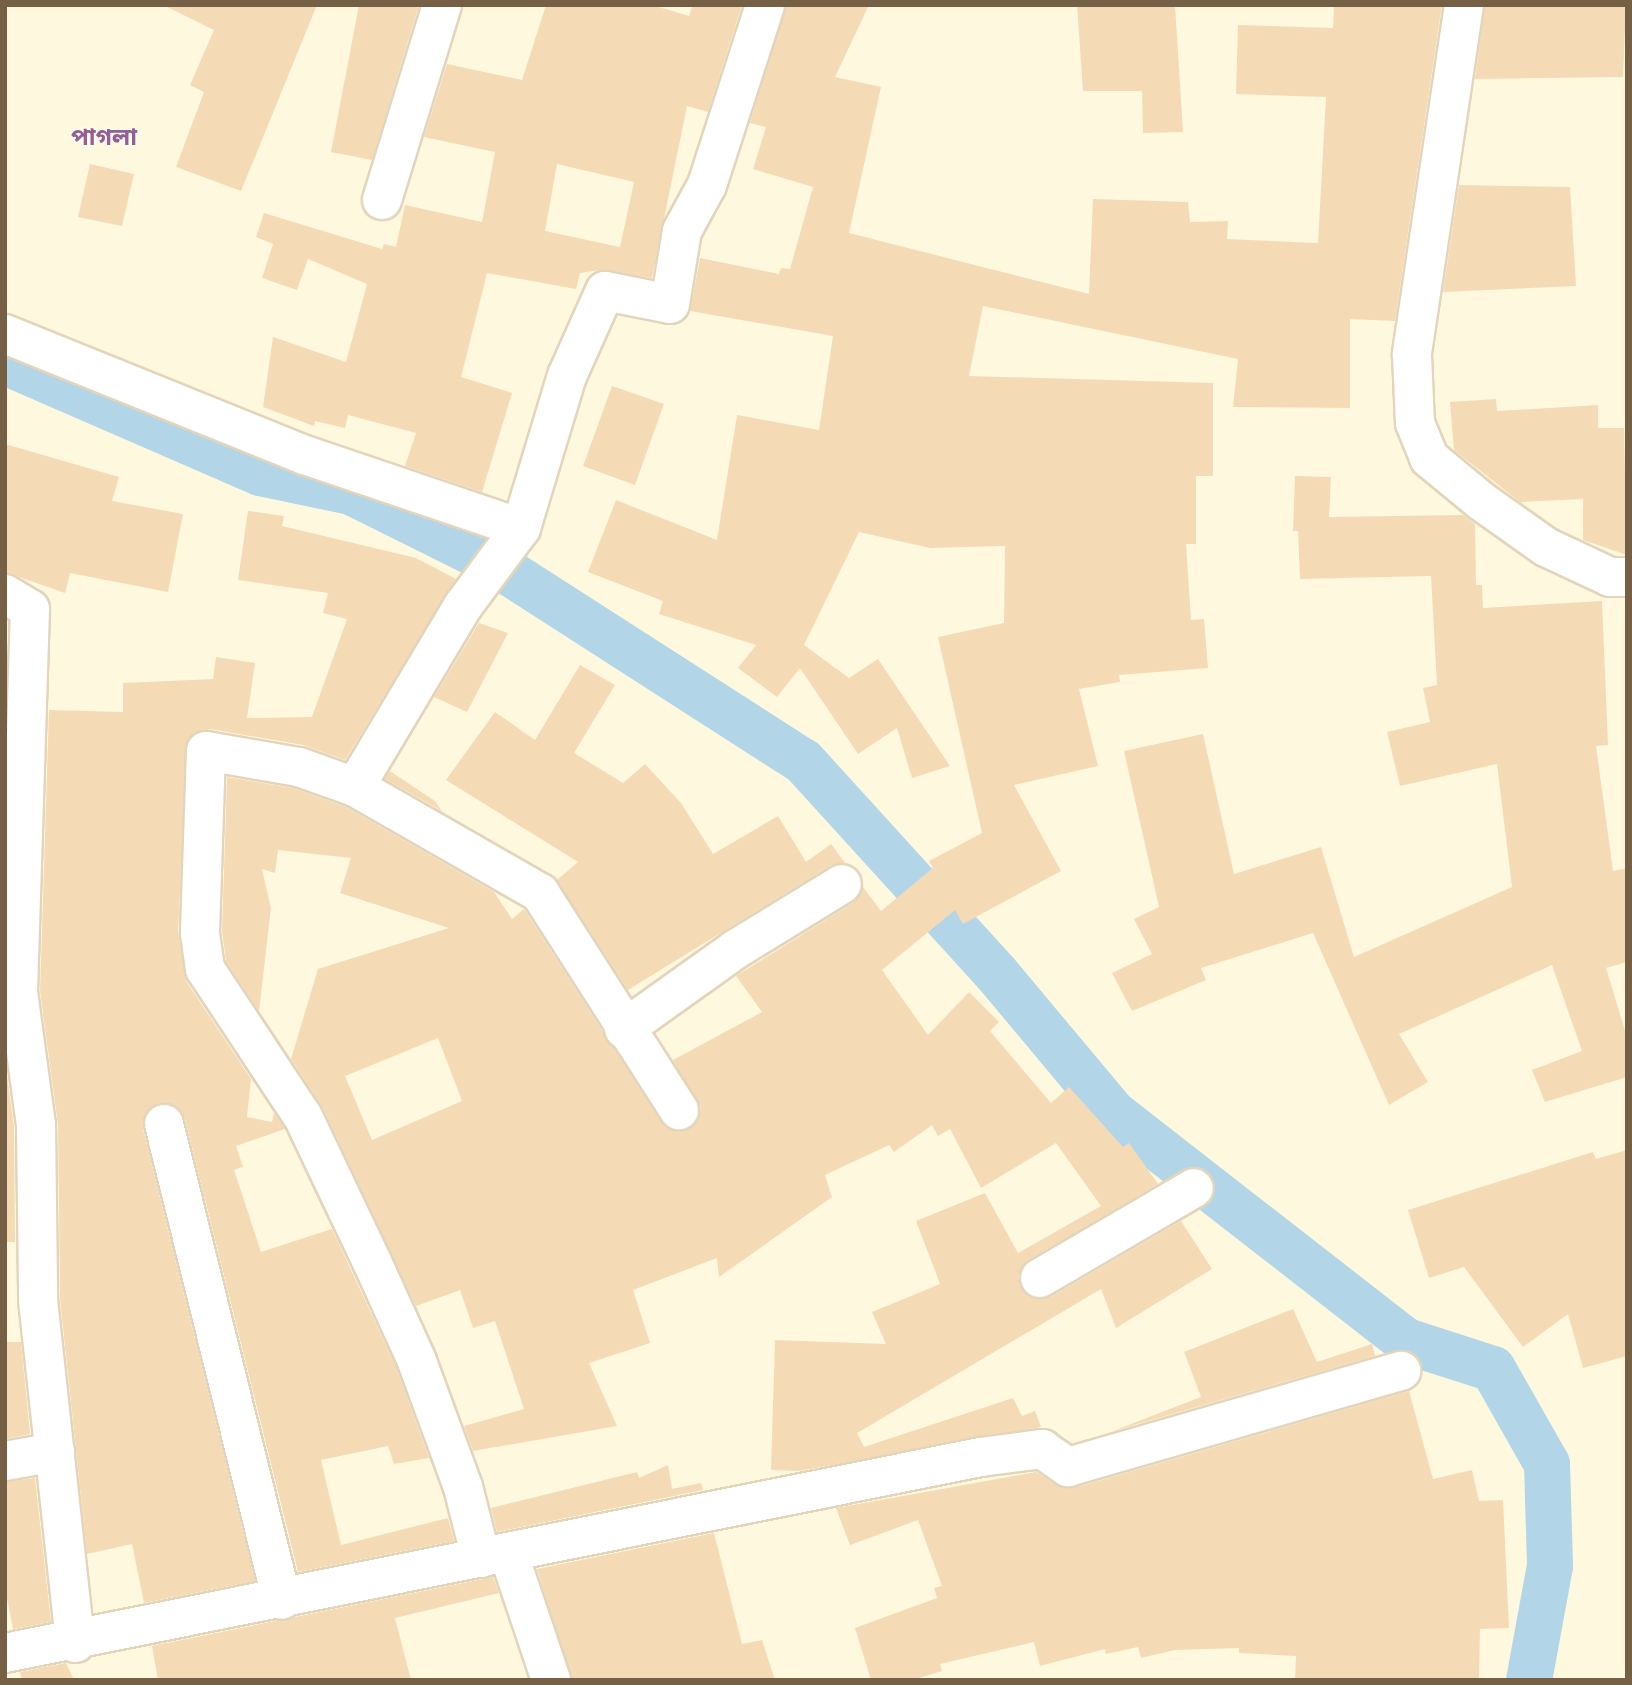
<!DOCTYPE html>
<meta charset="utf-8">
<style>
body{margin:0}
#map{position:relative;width:1632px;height:1685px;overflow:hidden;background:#fef8df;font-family:Overpass,"Noto Sans Bengali",sans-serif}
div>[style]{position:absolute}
.canal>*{height:46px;margin:-23px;padding:0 23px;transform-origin:23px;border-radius:23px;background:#b3d5e8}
.building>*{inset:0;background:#f5dbb5}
.roads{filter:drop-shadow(2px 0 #e2d5bb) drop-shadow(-2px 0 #e2d5bb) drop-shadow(0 2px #e2d5bb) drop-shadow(0 -2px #e2d5bb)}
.minor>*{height:38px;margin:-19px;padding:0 19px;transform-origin:19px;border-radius:19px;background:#fff}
span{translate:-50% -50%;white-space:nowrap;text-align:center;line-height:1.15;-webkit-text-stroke:5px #fffae6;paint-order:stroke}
.district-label{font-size:24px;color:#926099;font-weight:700}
.frame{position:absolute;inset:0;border:7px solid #756045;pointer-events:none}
</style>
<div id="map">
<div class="canal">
<i style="left:5px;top:362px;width:278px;rotate:23.5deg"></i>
<i style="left:260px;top:473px;width:93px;rotate:11.8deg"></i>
<i style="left:351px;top:492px;width:160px;rotate:26.4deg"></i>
<i style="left:494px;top:563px;width:367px;rotate:32.7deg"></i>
<i style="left:803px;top:761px;width:287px;rotate:47.7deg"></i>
<i style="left:996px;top:973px;width:182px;rotate:50.1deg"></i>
<i style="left:1113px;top:1113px;width:371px;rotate:37.9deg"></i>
<i style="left:1406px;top:1341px;width:91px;rotate:17.8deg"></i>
<i style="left:1493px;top:1369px;width:109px;rotate:60.4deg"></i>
<i style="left:1547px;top:1464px;width:102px;rotate:88.3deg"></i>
<i style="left:1550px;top:1566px;width:116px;rotate:100.4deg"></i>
</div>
<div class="building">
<i style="clip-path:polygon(163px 5px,317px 5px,241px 191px,176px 167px,204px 92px,190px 85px,214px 30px)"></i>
<i style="clip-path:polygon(359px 5px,419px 5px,372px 160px,331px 152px)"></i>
<i style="clip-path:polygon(evenodd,546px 5px,652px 5px,689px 16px,693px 5px,742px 5px,708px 112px,687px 106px,652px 278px,600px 270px,580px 273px,576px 289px,487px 273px,461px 377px,512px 393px,482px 492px,405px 466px,416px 433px,348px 415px,345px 428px,315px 421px,314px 426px,263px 407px,273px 337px,346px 362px,367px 284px,308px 259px,297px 290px,262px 278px,273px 244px,256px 237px,264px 213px,382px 249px,384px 244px,396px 247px,405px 205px,482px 222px,495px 152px,424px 137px,447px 64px,522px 80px,546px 5px,557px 164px,634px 182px,620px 247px,545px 231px,557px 164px)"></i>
<i style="clip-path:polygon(evenodd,786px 5px,869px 5px,835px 77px,881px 87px,849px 233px,1089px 294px,1093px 199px,1188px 202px,1190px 222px,1228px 221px,1227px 239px,1318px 243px,1326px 97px,1236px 94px,1238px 25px,1333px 28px,1334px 5px,1442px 5px,1395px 321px,1350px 319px,1350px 408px,1233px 407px,1238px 359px,983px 306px,969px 376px,1213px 383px,1213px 476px,1196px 476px,1196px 544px,1186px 544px,1191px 620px,1204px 619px,1208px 668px,1119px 675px,1120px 682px,1079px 689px,1098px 766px,1014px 785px,1061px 871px,963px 924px,955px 910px,882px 970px,928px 1035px,969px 992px,999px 1022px,990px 1031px,1051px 1103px,1069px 1087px,1123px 1147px,1129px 1143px,1158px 1184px,1028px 1260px,1018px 1277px,1029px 1297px,1051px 1297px,1181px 1221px,1212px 1269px,1116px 1328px,1101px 1289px,857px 1433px,864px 1447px,1013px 1398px,1022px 1416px,1035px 1411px,1041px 1427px,799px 1471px,771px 1470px,775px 1340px,886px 1344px,872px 1312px,940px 1284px,916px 1221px,985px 1193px,1018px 1253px,1101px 1206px,1056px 1143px,981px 1188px,950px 1129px,938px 1136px,932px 1125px,894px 1152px,889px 1145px,825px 1175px,832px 1197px,719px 1277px,717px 1258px,633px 1290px,650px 1343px,589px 1363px,617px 1426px,473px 1451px,464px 1426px,524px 1409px,495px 1321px,473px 1328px,460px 1290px,416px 1306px,323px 1108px,291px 1059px,318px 969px,449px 928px,340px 893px,351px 858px,278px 850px,275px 873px,262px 869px,271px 908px,259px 1011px,226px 961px,222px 931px,227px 777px,293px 788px,346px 807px,494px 892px,512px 919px,524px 909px,661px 1122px,679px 1132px,698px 1121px,701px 1108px,673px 1060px,762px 1012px,736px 976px,853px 903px,863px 887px,881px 911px,933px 868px,929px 861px,982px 833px,938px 637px,1004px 623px,1005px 546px,930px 548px,859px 532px,804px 645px,849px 678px,878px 659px,950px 766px,912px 778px,897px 728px,858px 754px,800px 668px,777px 697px,738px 668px,756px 645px,659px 614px,663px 601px,588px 572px,616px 500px,717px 540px,737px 415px,819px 430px,833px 336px,690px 311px,700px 258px,779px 274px,781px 268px,790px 269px,813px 187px,753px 169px,766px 127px,750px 123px,786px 5px,438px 1038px,462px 1101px,372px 1140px,345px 1076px,438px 1038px)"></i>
<i style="clip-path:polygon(1077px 5px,1175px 5px,1183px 132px,1143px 133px,1142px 91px,1083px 91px)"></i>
<i style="clip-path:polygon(1485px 5px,1626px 5px,1623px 77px,1475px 79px)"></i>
<i style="clip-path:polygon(90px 164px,134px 174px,122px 226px,78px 217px)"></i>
<i style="clip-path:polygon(1459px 185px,1570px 187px,1576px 286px,1443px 292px)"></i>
<i style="clip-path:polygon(612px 386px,664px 404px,635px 485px,583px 466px)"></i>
<i style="clip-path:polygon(1496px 399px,1497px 411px,1598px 405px,1598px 428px,1624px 428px,1627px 555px,1583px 540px,1583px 499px,1520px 502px,1454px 450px,1450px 402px)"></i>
<i style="clip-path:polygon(5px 444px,119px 477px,112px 501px,183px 514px,168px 592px,70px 573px,65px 593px,5px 572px)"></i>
<i style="clip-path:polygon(1295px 476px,1331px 477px,1329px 517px,1463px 515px,1475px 524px,1476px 585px,1482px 585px,1483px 608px,1602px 601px,1608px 745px,1596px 746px,1613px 871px,1627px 868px,1627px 962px,1606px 968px,1627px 1037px,1627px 1077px,1545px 1102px,1532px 1070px,1582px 1051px,1552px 965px,1399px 1034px,1428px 1082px,1389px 1105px,1313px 933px,1201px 968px,1206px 980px,1132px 1011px,1112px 973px,1152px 954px,1134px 919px,1159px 907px,1124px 751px,1203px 734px,1234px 874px,1321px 847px,1354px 957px,1512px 887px,1497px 764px,1400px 786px,1387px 732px,1430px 722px,1423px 688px,1437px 685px,1431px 576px,1300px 579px,1298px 531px,1293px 531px)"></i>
<i style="clip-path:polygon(248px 511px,284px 516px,282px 526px,416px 558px,456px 579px,345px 760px,303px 745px,210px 729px,188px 738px,178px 931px,186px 981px,251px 1079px,247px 1117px,272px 1122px,274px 1113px,285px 1129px,236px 1146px,243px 1167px,234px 1170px,261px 1252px,332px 1229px,397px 1369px,429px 1458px,394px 1464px,388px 1446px,321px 1460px,341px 1545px,448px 1518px,454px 1541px,298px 1572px,185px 1119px,179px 1108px,159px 1103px,148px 1109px,143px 1129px,255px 1581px,144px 1603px,132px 1544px,87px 1554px,60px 1299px,58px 1125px,40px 991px,49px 710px,123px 712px,123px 683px,213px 679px,216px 657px,255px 663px,247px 718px,312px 717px,347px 619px,323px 613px,328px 593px,238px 580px)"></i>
<i style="clip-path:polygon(479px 623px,508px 633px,467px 712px,434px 697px)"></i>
<i style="clip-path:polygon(580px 665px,615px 685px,574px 753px,623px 783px,645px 764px,681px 803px,713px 854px,778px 816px,806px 862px,831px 844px,845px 863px,831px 865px,628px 990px,557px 880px,578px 862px,446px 780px,495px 712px,535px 740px)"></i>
<i style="clip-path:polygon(390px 771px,435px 801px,442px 811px,385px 779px)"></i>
<i style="clip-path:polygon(5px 1061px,14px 1127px,15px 1242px,5px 1242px)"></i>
<i style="clip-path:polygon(1627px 1150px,1627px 1356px,1583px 1368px,1568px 1314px,1523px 1347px,1464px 1267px,1429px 1278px,1408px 1210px,1593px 1152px,1596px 1159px)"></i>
<i style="clip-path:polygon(1293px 1309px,1317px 1362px,1372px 1344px,1375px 1356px,1113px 1431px,1201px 1397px,1184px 1352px)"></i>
<i style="clip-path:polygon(5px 1342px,21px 1342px,30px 1434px,5px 1439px)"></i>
<i style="clip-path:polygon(1409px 1391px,1433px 1479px,1472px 1470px,1479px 1501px,1503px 1500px,1509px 1628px,1480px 1629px,1479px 1680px,1295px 1680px,1296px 1656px,1239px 1653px,1239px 1648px,1175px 1650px,1141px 1658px,1138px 1647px,1106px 1654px,1105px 1649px,1040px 1666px,1034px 1642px,940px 1664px,942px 1671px,913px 1680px,871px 1680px,855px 1628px,937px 1598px,934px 1588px,942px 1586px,918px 1520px,850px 1545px,836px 1508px,1036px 1472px,1056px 1485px,1074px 1488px)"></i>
<i style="clip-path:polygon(668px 1465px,672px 1489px,701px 1483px,703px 1490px,497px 1532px,491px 1508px,637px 1472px,639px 1478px)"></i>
<i style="clip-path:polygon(35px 1478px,51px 1622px,13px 1629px,5px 1588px,5px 1482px)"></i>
<i style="clip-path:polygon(714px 1533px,742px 1644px,762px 1640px,775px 1680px,572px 1680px,537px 1569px)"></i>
<i style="clip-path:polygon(493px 1577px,499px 1593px,395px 1618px,411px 1680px,158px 1680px,152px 1646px)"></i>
<i style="clip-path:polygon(66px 1663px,74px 1680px,22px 1680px,20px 1672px)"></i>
</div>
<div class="roads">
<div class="minor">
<i style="left:1464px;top:5px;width:354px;rotate:98.5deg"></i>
<i style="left:1412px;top:355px;width:68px;rotate:87.5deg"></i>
<i style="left:1415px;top:423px;width:38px;rotate:68deg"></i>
<i style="left:1429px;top:458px;width:67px;rotate:39.6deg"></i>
<i style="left:1481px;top:501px;width:80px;rotate:35.3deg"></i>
<i style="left:1546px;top:547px;width:71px;rotate:25.1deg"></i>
<i style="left:1610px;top:577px;width:17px"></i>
<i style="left:382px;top:200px;width:204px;rotate:-72.9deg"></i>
<i style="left:5px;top:334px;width:323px;rotate:22deg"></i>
<i style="left:305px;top:455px;width:228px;rotate:18.7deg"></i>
<i style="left:5px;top:594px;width:29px;rotate:31deg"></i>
<i style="left:30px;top:609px;width:383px;rotate:91.8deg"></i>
<i style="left:18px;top:992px;width:134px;rotate:82.3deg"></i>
<i style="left:36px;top:1125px;width:175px;rotate:89.3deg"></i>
<i style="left:38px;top:1300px;width:345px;rotate:83.8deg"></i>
<i style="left:355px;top:787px;width:211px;rotate:-59.2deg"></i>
<i style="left:463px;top:606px;width:97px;rotate:-53.4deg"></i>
<i style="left:521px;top:528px;width:159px;rotate:-73.2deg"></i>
<i style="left:567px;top:376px;width:93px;rotate:-65.9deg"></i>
<i style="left:605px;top:291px;width:66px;rotate:11.3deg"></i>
<i style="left:670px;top:304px;width:74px;rotate:-80.7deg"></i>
<i style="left:682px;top:231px;width:52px;rotate:-61.5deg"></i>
<i style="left:707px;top:185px;width:189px;rotate:-72.1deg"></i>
<i style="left:624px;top:1029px;width:138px;rotate:-35.5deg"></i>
<i style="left:736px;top:949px;width:124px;rotate:-31.5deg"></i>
<i style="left:164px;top:1124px;width:490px;rotate:76.1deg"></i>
<i style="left:1040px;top:1278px;width:178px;rotate:-30.3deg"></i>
<i style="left:5px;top:1461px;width:51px;rotate:-10.2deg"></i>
<i style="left:508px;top:1552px;width:135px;rotate:71.4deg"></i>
<i style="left:481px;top:1558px;width:73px;rotate:-104.2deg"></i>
<i style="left:463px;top:1487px;width:134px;rotate:-110.1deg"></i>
<i style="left:417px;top:1361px;width:109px;rotate:-114.4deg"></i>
<i style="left:372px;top:1262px;width:161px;rotate:-115.4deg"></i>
<i style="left:303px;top:1117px;width:178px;rotate:-123.5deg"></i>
<i style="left:205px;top:969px;width:37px;rotate:-98deg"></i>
<i style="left:200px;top:932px;width:181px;rotate:-88.1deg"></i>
<i style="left:206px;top:751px;width:94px;rotate:9.8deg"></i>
<i style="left:299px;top:767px;width:59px;rotate:19.7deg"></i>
<i style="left:355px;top:787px;width:213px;rotate:29.8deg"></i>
<i style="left:540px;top:893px;width:258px;rotate:57.4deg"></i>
<i style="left:5px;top:1653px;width:995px;rotate:-11.36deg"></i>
<i style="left:981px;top:1457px;width:62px;rotate:-7.5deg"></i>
<i style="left:1042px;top:1449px;width:32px;rotate:35deg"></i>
<i style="left:1068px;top:1467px;width:347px;rotate:-16.1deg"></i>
</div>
</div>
<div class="district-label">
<span style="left:104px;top:140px">পাগলা</span>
</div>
<div class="frame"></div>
</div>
